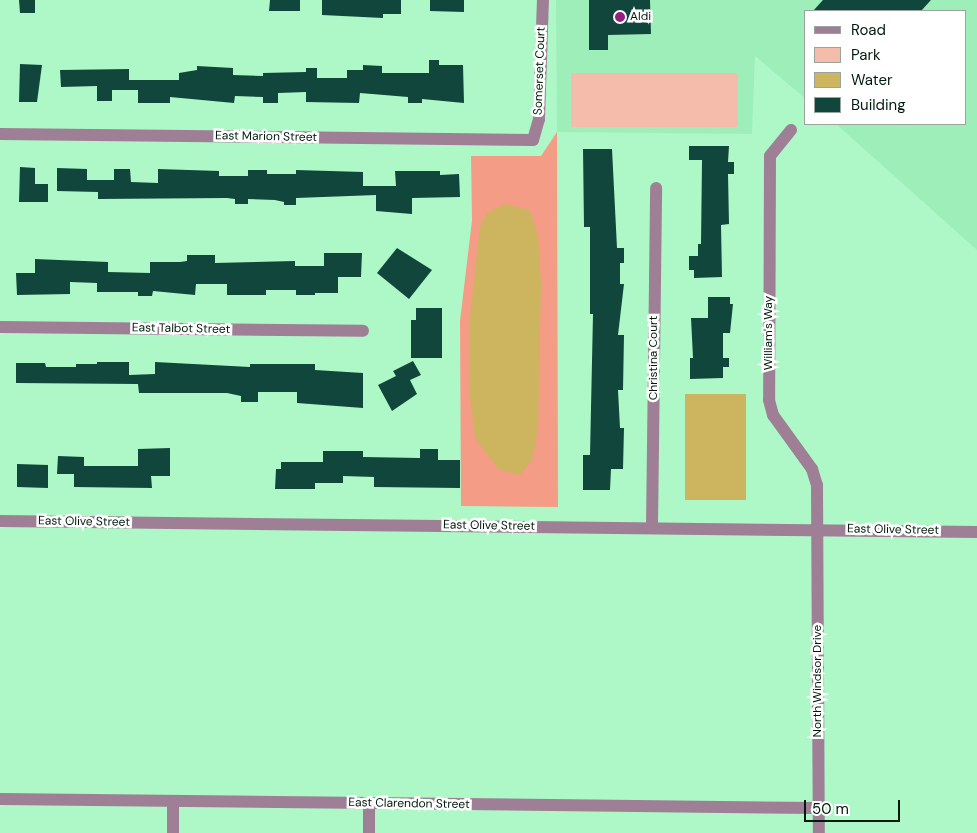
<!DOCTYPE html>
<style>
body{margin:0}
#map{position:relative;width:977px;height:833px;overflow:hidden;background:#aef8c8;font-family:"DM Sans",sans-serif}
div>[style]{position:absolute}
.built>*{inset:0;background:#9eeeba}
.green>*{inset:0;background:#f5bbab}
.forest>*{inset:0;background:#f49c85}
.water>*{inset:0;background:#ccb55e}
.building>*{inset:0;background:#10463b}
.minor>*{height:12px;margin:-6px;padding:0 6px;transform-origin:6px;border-radius:6px;background:#9e7f96}
.dots>*{width:14px;height:14px;translate:-50% -50%;box-sizing:border-box;border:2px solid #fff;border-radius:50%}
span{translate:-50% -50%;white-space:nowrap;text-align:center;line-height:1.15;-webkit-text-stroke:5px #fff;paint-order:stroke}
.poi-label{font-size:12px;color:#001b0b}
.left{translate:0 -50%;text-align:left}
.street-label{font-size:12px;color:#001b0b}
.legend{position:absolute;left:804px;top:10px;width:162px;height:115px;box-sizing:border-box;background:#fff;border:1px solid #99a49d;margin:0;padding:6px 9px;list-style:none;font-size:15px;color:#001b0b}
.legend li{display:flex;align-items:center;gap:10px;height:25px}
.legend b{width:25px;border:1px solid #99a49d}
.scale{position:absolute;left:804px;top:800px;width:96px;height:22px;box-sizing:border-box;border:2px solid #001b0b;border-top:0;padding-left:6px;font-size:15px;line-height:18px;white-space:nowrap;color:#001b0b;-webkit-text-stroke:4px #fff;paint-order:stroke}
</style>
<div id="map">
<div class="built">
<i style="clip-path:polygon(556px 0,977px 0,977px 250px,836px 124px,966px 124px,966px 11px,806px 11px,806px 99px,755px 56px,752px 134px,557px 132px)"></i>
</div>
<div class="green">
<i style="clip-path:polygon(571px 73px,738px 73px,738px 127px,571px 127px)"></i>
</div>
<div class="forest">
<i style="clip-path:polygon(557px 132px,558px 507px,461px 506px,460px 321px,472px 220px,471px 156px,541px 156px)"></i>
</div>
<div class="water">
<i style="clip-path:polygon(505px 204px,530px 210px,538px 235px,541px 283px,538px 429px,533px 458px,520px 475px,498px 469px,475px 438px,469px 388px,470px 317px,480px 227px,487px 213px)"></i>
<i style="clip-path:polygon(685px 394px,746px 394px,746px 500px,685px 500px)"></i>
</div>
<div class="building">
<i style="clip-path:polygon(19px 0,35px 0,35px 13px,20px 13px)"></i>
<i style="clip-path:polygon(270px 0,300px 0,300px 11px,269px 11px)"></i>
<i style="clip-path:polygon(322px 0,401px 0,401px 14px,383px 14px,383px 18px,322px 15px)"></i>
<i style="clip-path:polygon(430px 0,464px 0,464px 12px,430px 11px)"></i>
<i style="clip-path:polygon(589px 0,650px 0,651px 34px,608px 35px,608px 50px,589px 50px)"></i>
<i style="clip-path:polygon(823px 0,931px 0,921px 11px,813px 11px)"></i>
<i style="clip-path:polygon(429px 60px,439px 60px,439px 65px,463px 65px,464px 103px,422px 99px,422px 103px,408px 103px,408px 97px,360px 93px,359px 103px,306px 102px,306px 92px,278px 93px,278px 103px,263px 103px,263px 97px,235px 96px,234px 103px,170px 97px,170px 103px,138px 103px,138px 90px,112px 90px,112px 101px,97px 101px,97px 86px,61px 87px,60px 70px,129px 69px,129px 80px,179px 80px,179px 73px,197px 70px,197px 66px,233px 68px,233px 75px,263px 76px,263px 73px,306px 72px,306px 68px,317px 68px,317px 78px,347px 78px,347px 70px,363px 70px,363px 65px,382px 66px,382px 73px,429px 73px)"></i>
<i style="clip-path:polygon(20px 64px,42px 65px,37px 102px,19px 102px)"></i>
<i style="clip-path:polygon(689px 146px,729px 146px,728px 162px,734px 162px,734px 174px,728px 174px,729px 224px,721px 225px,722px 277px,694px 278px,694px 270px,689px 270px,689px 256px,698px 256px,698px 244px,701px 244px,702px 160px,689px 160px)"></i>
<i style="clip-path:polygon(583px 149px,612px 149px,617px 248px,624px 248px,624px 263px,620px 263px,620px 284px,624px 284px,618px 335px,624px 335px,623px 390px,618px 390px,620px 428px,624px 428px,623px 469px,611px 469px,610px 490px,583px 490px,583px 455px,590px 455px,593px 314px,590px 314px,590px 227px,584px 227px)"></i>
<i style="clip-path:polygon(20px 167px,35px 168px,35px 184px,48px 184px,48px 202px,19px 202px)"></i>
<i style="clip-path:polygon(57px 168px,87px 169px,87px 180px,114px 180px,114px 169px,130px 169px,131px 182px,158px 183px,158px 169px,219px 171px,219px 176px,248px 176px,248px 170px,267px 170px,267px 174px,296px 174px,296px 170px,363px 172px,363px 186px,396px 186px,395px 171px,440px 171px,440px 175px,459px 174px,460px 197px,412px 198px,412px 214px,376px 211px,376px 195px,296px 198px,296px 205px,284px 205px,284px 202px,275px 200px,248px 199px,248px 204px,235px 204px,235px 199px,227px 198px,98px 199px,98px 192px,57px 191px)"></i>
<i style="clip-path:polygon(397px 248px,432px 270px,409px 299px,377px 273px)"></i>
<i style="clip-path:polygon(324px 253px,362px 253px,361px 277px,338px 277px,338px 293px,315px 293px,315px 295px,296px 295px,296px 290px,266px 290px,266px 295px,227px 295px,227px 284px,196px 284px,195px 295px,153px 291px,152px 296px,138px 296px,138px 292px,97px 292px,97px 283px,70px 282px,70px 294px,17px 295px,16px 273px,35px 273px,35px 259px,108px 262px,108px 272px,150px 273px,150px 262px,180px 262px,187px 261px,187px 255px,215px 255px,215px 263px,295px 261px,295px 266px,324px 266px)"></i>
<i style="clip-path:polygon(708px 297px,730px 297px,730px 304px,733px 304px,730px 333px,723px 333px,723px 358px,729px 358px,729px 367px,723px 367px,723px 378px,690px 379px,690px 358px,693px 358px,691px 318px,708px 318px)"></i>
<i style="clip-path:polygon(416px 308px,442px 308px,442px 358px,411px 358px,411px 320px,416px 320px)"></i>
<i style="clip-path:polygon(413px 361px,421px 375px,410px 380px,417px 394px,392px 411px,378px 385px,396px 376px,393px 371px)"></i>
<i style="clip-path:polygon(97px 362px,129px 362px,129px 375px,155px 374px,155px 362px,250px 367px,250px 364px,315px 364px,315px 370px,363px 373px,363px 408px,297px 403px,297px 392px,258px 392px,258px 402px,241px 402px,241px 396px,227px 393px,139px 393px,138px 384px,16px 383px,16px 363px,45px 363px,46px 367px,76px 367px,76px 364px,97px 364px)"></i>
<i style="clip-path:polygon(170px 448px,170px 476px,151px 476px,152px 488px,74px 487px,74px 474px,57px 474px,58px 456px,84px 457px,84px 466px,138px 466px,138px 449px)"></i>
<i style="clip-path:polygon(420px 449px,438px 449px,438px 460px,460px 460px,460px 488px,374px 487px,374px 477px,343px 476px,343px 483px,315px 483px,315px 489px,275px 489px,276px 469px,281px 469px,281px 462px,323px 462px,323px 451px,363px 451px,363px 457px,420px 458px)"></i>
<i style="clip-path:polygon(17px 464px,48px 465px,48px 488px,17px 487px)"></i>
</div>
<div class="minor">
<i style="left:791px;top:130px;width:33px;rotate:129deg"></i>
<i style="left:770px;top:156px;width:244px;rotate:90.2deg"></i>
<i style="left:769px;top:400px;width:16px;rotate:75deg"></i>
<i style="left:773px;top:415px;width:67px;rotate:54.2deg"></i>
<i style="left:812px;top:469px;width:17px;rotate:73deg"></i>
<i style="left:817px;top:485px;width:348px;rotate:89.7deg"></i>
<i style="left:0;top:134px;width:533px;rotate:0.64deg"></i>
<i style="left:533px;top:140px;width:22px;rotate:-74deg"></i>
<i style="left:539px;top:119px;width:119px;rotate:-88.1deg"></i>
<i style="left:0;top:327px;width:363px;rotate:0.6deg"></i>
<i style="left:0;top:521px;width:977px;rotate:0.65deg"></i>
<i style="left:652px;top:527px;width:339px;rotate:-89.3deg"></i>
<i style="left:0;top:799px;width:818px;rotate:0.63deg"></i>
<i style="left:173px;top:833px;width:31px;rotate:-90deg"></i>
<i style="left:369px;top:833px;width:30px;rotate:-90deg"></i>
</div>
<div class="dots">
<i style="left:620px;top:17px;background:#912080"></i>
</div>
<div class="poi-label">
<span class="left" style="left:630px;top:17px">Aldi</span>
</div>
<div class="street-label">
<span style="left:540px;top:71px;rotate:-88deg">Somerset Court</span>
<span style="left:266px;top:137px;rotate:1deg">East Marion Street</span>
<span style="left:181px;top:329px;rotate:1deg">East Talbot Street</span>
<span style="left:769px;top:333px;rotate:-90deg">William's Way</span>
<span style="left:654px;top:358px;rotate:-90deg">Christina Court</span>
<span style="left:84px;top:522px;rotate:1deg">East Olive Street</span>
<span style="left:489px;top:526px;rotate:1deg">East Olive Street</span>
<span style="left:893px;top:530px;rotate:1deg">East Olive Street</span>
<span style="left:818px;top:681px;rotate:-90deg">North Windsor Drive</span>
<span style="left:409px;top:804px;rotate:1deg">East Clarendon Street</span>
</div>
<ul class="legend">
<li><b style="height:6px;background:#9e7f96"></b>Road</li>
<li><b style="height:14px;background:#f5bbab"></b>Park</li>
<li><b style="height:14px;background:#ccb55e"></b>Water</li>
<li><b style="height:14px;background:#10463b"></b>Building</li>
</ul>
<div class="scale">50 m</div>
</div>
